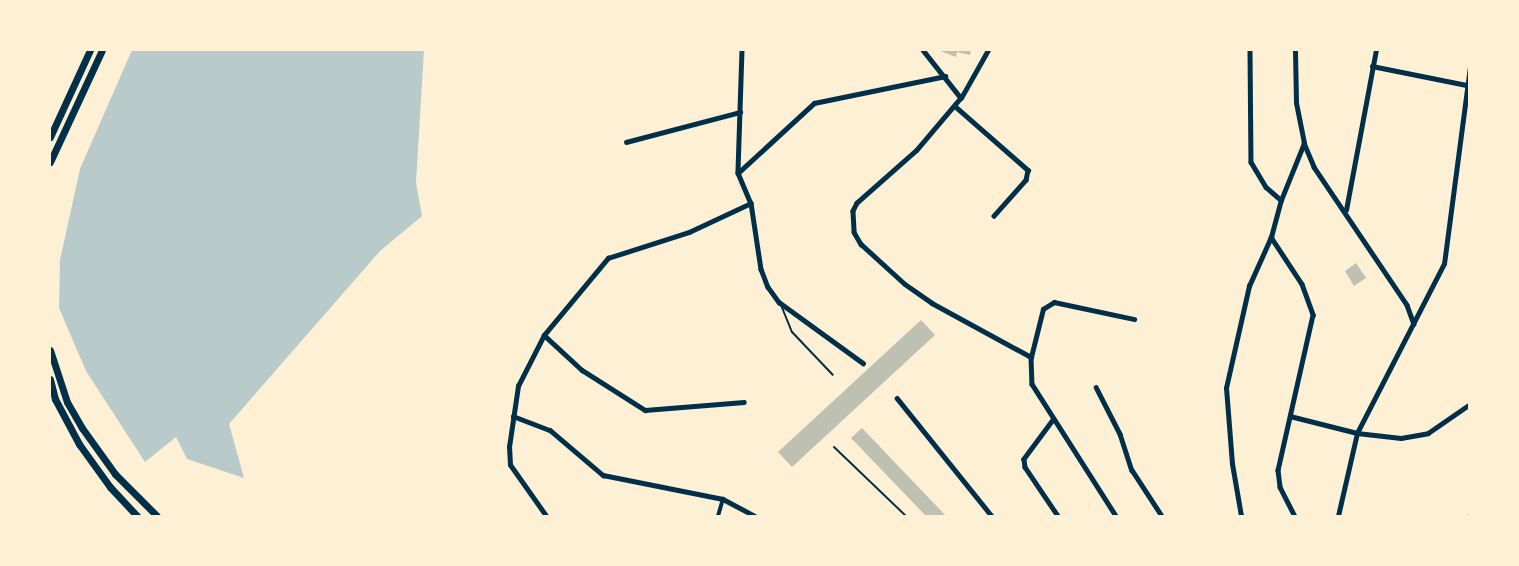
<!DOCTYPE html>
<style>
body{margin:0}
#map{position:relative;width:1519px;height:566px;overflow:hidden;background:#fdf0d5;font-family:Overpass,sans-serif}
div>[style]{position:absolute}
.green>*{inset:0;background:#b9caca}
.building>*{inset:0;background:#bec0b2}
.service>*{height:2px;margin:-1px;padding:0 1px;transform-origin:1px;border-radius:1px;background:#003049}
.pedestrian>*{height:4px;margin:-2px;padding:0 2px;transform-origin:2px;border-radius:2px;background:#003049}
.minor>*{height:4.5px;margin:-2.25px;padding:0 2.25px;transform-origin:2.25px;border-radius:2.25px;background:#003049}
.secondary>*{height:7px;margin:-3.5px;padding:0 3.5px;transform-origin:3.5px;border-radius:3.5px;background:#003049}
span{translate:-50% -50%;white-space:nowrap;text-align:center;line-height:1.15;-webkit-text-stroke:4.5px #fdf0d5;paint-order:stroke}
.frame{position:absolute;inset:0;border:51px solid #fdf0d5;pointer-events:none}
</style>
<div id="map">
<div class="green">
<i style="clip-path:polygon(132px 50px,424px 50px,416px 183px,422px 216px,380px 251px,229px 424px,244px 478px,187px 459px,176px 437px,145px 462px,86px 371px,59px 308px,60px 260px,80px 169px)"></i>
</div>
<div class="building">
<i style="clip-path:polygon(938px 50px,971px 50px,970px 55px,957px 52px,956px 57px)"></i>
<i style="clip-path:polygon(1356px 263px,1366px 278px,1354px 286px,1345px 271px)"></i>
<i style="clip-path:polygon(921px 320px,935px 335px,792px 467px,778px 452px)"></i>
<i style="clip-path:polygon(862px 428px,946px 516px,926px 516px,851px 438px)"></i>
</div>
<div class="service">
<i style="left:781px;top:305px;width:29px;rotate:68deg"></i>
<i style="left:792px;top:332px;width:59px;rotate:46.4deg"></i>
<i style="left:834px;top:447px;width:100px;rotate:43.8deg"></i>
</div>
<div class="pedestrian">
<i style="left:718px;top:516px;width:18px;rotate:-74deg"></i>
</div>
<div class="minor">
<i style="left:742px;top:50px;width:123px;rotate:91.9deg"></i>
<i style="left:738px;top:173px;width:33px;rotate:67deg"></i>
<i style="left:751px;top:203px;width:67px;rotate:81.4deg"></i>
<i style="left:761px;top:269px;width:19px;rotate:69deg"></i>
<i style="left:768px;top:287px;width:19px;rotate:54deg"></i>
<i style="left:779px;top:302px;width:104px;rotate:36deg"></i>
<i style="left:923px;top:50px;width:61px;rotate:51.6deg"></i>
<i style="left:961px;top:98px;width:68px;rotate:130.2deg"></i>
<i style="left:917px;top:150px;width:80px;rotate:138.5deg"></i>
<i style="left:857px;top:203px;width:9px;rotate:117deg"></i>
<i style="left:853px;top:211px;width:21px;rotate:87deg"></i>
<i style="left:854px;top:232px;width:14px;rotate:60deg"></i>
<i style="left:861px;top:244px;width:59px;rotate:42.3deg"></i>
<i style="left:905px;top:284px;width:33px;rotate:35deg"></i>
<i style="left:932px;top:303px;width:113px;rotate:28.6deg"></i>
<i style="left:1031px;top:357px;width:27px;rotate:88deg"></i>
<i style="left:1032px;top:384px;width:156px;rotate:57.5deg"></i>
<i style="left:1250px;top:50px;width:112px;rotate:89.5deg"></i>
<i style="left:1251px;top:162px;width:29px;rotate:59deg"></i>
<i style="left:1266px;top:187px;width:20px;rotate:41deg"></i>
<i style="left:1372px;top:66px;width:96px;rotate:11.4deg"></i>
<i style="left:961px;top:98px;width:55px;rotate:-60.6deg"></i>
<i style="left:956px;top:107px;width:96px;rotate:41.2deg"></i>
<i style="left:1028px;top:170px;width:10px;rotate:101deg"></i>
<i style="left:1026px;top:180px;width:48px;rotate:131.6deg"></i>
<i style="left:626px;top:142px;width:118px;rotate:-14.7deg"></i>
<i style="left:1304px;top:143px;width:26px;rotate:67deg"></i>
<i style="left:1314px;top:167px;width:166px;rotate:56deg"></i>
<i style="left:1407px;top:305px;width:20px;rotate:70deg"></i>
<i style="left:738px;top:173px;width:103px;rotate:-42.6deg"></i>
<i style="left:814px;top:103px;width:134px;rotate:-11.6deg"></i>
<i style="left:1346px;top:210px;width:163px;rotate:-79.4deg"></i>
<i style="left:1271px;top:237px;width:56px;rotate:56.6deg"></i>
<i style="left:1302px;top:284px;width:33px;rotate:70deg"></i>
<i style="left:1313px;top:315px;width:159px;rotate:102.7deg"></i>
<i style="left:1278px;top:470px;width:17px;rotate:83deg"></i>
<i style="left:1280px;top:487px;width:33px;rotate:63deg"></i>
<i style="left:544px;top:335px;width:52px;rotate:42.6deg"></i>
<i style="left:582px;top:370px;width:75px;rotate:32.4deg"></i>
<i style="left:645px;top:410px;width:99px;rotate:-4.6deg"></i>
<i style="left:1031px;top:357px;width:49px;rotate:-76deg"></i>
<i style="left:1043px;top:309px;width:13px;rotate:-32deg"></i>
<i style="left:1054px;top:302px;width:82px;rotate:12deg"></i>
<i style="left:1096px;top:387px;width:53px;rotate:62.9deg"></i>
<i style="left:1120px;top:434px;width:38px;rotate:72deg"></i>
<i style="left:1132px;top:470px;width:55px;rotate:56.9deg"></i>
<i style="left:897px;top:398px;width:151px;rotate:51.2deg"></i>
<i style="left:513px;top:416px;width:40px;rotate:21deg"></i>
<i style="left:550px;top:430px;width:70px;rotate:40.3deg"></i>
<i style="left:603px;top:475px;width:122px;rotate:11.3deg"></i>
<i style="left:723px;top:499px;width:36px;rotate:28deg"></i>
<i style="left:1290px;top:416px;width:69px;rotate:14.2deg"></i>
<i style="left:1357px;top:433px;width:44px;rotate:6.5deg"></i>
<i style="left:1401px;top:438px;width:27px;rotate:-10deg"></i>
<i style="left:1428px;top:433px;width:51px;rotate:-34.6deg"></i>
<i style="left:1053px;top:420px;width:49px;rotate:126.6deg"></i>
<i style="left:1024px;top:459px;width:8px;rotate:83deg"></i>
<i style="left:1025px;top:467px;width:59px;rotate:56deg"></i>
<i style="left:546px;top:516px;width:62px;rotate:-125.2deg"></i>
<i style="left:510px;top:465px;width:18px;rotate:-93deg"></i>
<i style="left:509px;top:447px;width:62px;rotate:-81.6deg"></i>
<i style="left:518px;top:386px;width:57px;rotate:-63deg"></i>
<i style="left:544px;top:335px;width:100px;rotate:-50.3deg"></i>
<i style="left:608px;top:258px;width:85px;rotate:-17.8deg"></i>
<i style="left:689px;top:232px;width:68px;rotate:-25.1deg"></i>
<i style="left:1241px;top:516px;width:53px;rotate:-99.8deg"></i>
<i style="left:1232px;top:464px;width:76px;rotate:-94.5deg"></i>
<i style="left:1226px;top:388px;width:105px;rotate:-77.3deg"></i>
<i style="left:1249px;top:286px;width:54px;rotate:-65.8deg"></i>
<i style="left:1271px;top:237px;width:38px;rotate:-75deg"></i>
<i style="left:1281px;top:200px;width:61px;rotate:-68deg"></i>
<i style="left:1304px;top:143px;width:41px;rotate:-101.3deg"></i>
<i style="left:1296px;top:103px;width:53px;rotate:-91.1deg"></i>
<i style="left:1338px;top:516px;width:85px;rotate:-77.1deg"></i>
<i style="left:1357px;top:433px;width:190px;rotate:-62.8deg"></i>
<i style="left:1444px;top:264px;width:199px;rotate:-82.5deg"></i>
<i style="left:1469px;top:516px;width:1px"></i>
</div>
<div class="secondary">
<i style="left:50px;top:137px;width:96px;rotate:-65.3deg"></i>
<i style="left:50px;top:162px;width:123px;rotate:-65.1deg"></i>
<i style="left:50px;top:350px;width:55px;rotate:71.9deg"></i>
<i style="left:67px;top:402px;width:30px;rotate:60deg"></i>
<i style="left:82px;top:428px;width:57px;rotate:54.3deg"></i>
<i style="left:115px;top:474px;width:59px;rotate:45deg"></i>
<i style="left:50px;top:379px;width:21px;rotate:76deg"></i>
<i style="left:55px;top:399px;width:51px;rotate:61.9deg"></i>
<i style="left:79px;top:444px;width:53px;rotate:54.2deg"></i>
<i style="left:110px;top:487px;width:40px;rotate:47deg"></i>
</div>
<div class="frame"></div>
</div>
